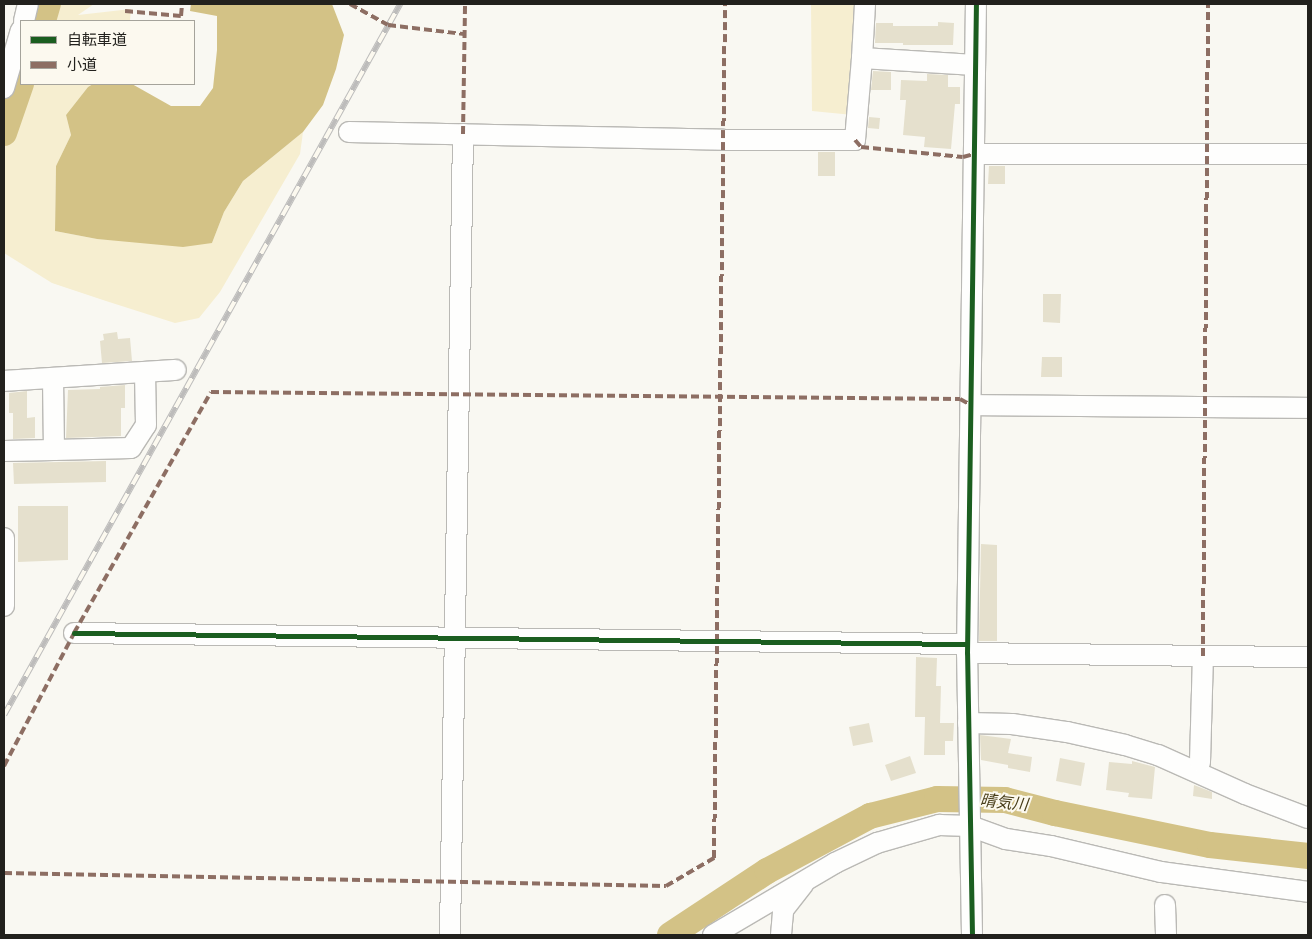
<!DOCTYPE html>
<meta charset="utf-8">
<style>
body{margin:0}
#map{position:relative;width:1312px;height:939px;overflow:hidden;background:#f9f8f2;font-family:Jost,"Noto Sans JP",sans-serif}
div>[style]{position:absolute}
.green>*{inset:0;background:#f6eed0}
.water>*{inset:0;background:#d3c286}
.river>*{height:26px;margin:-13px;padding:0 13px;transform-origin:13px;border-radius:13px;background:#d3c286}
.building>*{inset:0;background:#e5e0cd}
.roads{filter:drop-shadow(1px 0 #bab9b5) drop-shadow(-1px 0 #bab9b5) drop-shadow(0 1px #bab9b5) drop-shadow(0 -1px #bab9b5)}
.minor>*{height:20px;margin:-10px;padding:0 10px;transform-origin:10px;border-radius:10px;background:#fefefd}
.rail>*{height:5.5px;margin-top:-2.75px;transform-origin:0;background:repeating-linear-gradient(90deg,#fcf9ef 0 11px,#bdbcbb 0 22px);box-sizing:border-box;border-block:1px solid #bdbcbb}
.quiet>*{height:4px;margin-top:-2px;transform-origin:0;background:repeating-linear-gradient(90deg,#8d6e63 0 8px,transparent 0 12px)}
.cycleway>*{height:5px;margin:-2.5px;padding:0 2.5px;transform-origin:2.5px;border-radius:2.5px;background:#1b5e20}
span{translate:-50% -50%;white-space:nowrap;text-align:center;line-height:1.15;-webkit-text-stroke:4px #fcf9ef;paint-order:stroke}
.water-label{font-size:16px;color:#473c18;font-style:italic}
.frame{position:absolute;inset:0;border:5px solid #22211d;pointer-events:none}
.legend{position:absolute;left:20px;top:20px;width:175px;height:65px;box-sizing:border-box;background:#fcf9ef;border:1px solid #a5a39b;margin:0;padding:6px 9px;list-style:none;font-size:15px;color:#22211d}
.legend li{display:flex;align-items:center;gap:10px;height:25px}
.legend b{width:25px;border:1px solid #a5a39b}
</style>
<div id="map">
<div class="green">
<i style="clip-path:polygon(35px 4px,94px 4px,78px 15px,131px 9px,130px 21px,30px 21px)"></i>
<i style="clip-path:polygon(811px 4px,860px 4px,853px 115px,812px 111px)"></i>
<i style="clip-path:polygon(21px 57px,21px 84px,93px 84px,88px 87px,66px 115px,71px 135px,56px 166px,55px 231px,97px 239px,212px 243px,224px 212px,243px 181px,303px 132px,300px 154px,220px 292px,199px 318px,175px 323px,106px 301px,52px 283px,4px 253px,4px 110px,15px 83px)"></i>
</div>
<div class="water">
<i style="clip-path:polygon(191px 4px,332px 4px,344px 35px,336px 69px,323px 105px,303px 132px,243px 181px,224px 212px,212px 243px,183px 247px,97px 239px,55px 231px,56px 166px,71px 135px,66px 115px,88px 87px,93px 84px,132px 84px,171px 106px,200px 106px,213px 88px,217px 50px,217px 16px,190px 11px)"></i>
</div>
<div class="river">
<i style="left:43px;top:21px;width:18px;rotate:-74deg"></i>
<i style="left:4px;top:133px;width:52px;rotate:-70.9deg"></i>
<i style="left:670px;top:935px;width:116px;rotate:-33.4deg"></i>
<i style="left:767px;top:871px;width:117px;rotate:-28.1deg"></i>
<i style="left:870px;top:816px;width:69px;rotate:-14.2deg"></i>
<i style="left:937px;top:799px;width:68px;rotate:0.8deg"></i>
<i style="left:1005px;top:800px;width:52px;rotate:14.6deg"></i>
<i style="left:1055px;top:813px;width:158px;rotate:11.7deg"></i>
<i style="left:1210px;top:845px;width:99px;rotate:6.4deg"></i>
</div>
<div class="building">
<i style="clip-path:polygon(938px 22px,954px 23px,953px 45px,903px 45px,903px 43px,875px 43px,876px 23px,893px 23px,893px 26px,938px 26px)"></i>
<i style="clip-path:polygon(873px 71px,891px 72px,891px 90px,871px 90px)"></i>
<i style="clip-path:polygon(927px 74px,948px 75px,948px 87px,960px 87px,960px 104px,955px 104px,951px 149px,924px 147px,925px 137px,903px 135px,906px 100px,900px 100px,901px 80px,927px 81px)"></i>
<i style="clip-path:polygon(869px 117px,880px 118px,879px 129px,868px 128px)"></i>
<i style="clip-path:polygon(818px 152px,835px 152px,835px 176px,818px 176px)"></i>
<i style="clip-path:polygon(989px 166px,1005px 166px,1005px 184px,988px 184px)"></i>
<i style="clip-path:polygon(1043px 294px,1061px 294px,1060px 323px,1043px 322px)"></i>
<i style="clip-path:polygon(117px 332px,118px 339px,130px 338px,132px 361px,102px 363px,100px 341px,104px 340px,103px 334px)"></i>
<i style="clip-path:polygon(1042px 357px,1062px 357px,1062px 377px,1041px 377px)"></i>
<i style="clip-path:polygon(125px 385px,125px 408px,121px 408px,121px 436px,66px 438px,68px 390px,100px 389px,100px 387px)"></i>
<i style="clip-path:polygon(27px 391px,27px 418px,35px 417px,35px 438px,13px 439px,13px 413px,9px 413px,9px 393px)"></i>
<i style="clip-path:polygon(106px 461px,106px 482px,14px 484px,13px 463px)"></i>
<i style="clip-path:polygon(18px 506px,68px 506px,68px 560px,18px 562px)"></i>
<i style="clip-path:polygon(981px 544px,997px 545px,997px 641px,979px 641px)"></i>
<i style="clip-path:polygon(916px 657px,937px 658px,936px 686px,941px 686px,940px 723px,954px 723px,953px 741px,945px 741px,945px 755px,924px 755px,925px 717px,915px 717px)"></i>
<i style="clip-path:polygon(869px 723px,873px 742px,853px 746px,849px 727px)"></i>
<i style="clip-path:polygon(980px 735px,1011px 739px,1008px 753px,1032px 757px,1030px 772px,1008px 768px,1008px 765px,981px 760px)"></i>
<i style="clip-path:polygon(910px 756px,916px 773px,891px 781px,885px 765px)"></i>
<i style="clip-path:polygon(1060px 758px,1085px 763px,1081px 786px,1056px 781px)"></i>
<i style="clip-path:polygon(1132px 761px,1155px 767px,1152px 799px,1128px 797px,1129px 793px,1106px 790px,1109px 762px,1132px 764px)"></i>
<i style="clip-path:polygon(1194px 785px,1212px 792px,1212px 799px,1193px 796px)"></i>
</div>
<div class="roads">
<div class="minor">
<i style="left:24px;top:21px;width:17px;rotate:-77deg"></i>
<i style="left:862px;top:58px;width:54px;rotate:-86.8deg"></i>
<i style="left:4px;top:88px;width:60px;rotate:-73.7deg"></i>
<i style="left:349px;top:132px;width:375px;rotate:1.2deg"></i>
<i style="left:724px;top:140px;width:131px"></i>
<i style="left:855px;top:140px;width:82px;rotate:-85.1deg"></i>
<i style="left:862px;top:58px;width:113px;rotate:3.5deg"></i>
<i style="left:974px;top:154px;width:334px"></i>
<i style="left:4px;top:381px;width:172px;rotate:-3.7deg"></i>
<i style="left:971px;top:405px;width:337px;rotate:0.5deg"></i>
<i style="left:54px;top:450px;width:77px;rotate:-1.5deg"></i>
<i style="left:131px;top:448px;width:27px;rotate:-57deg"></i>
<i style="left:146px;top:425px;width:53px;rotate:-91.1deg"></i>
<i style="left:4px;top:451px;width:50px;rotate:-1.1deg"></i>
<i style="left:54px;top:450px;width:72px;rotate:-90.8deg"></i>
<i style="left:4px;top:538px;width:68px;rotate:90deg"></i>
<i style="left:74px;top:633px;width:893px;rotate:0.71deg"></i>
<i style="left:967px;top:653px;width:341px;rotate:0.7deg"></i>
<i style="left:968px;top:723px;width:44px;rotate:1.3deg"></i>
<i style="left:1012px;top:724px;width:56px;rotate:8.3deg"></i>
<i style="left:1067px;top:732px;width:59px;rotate:12.6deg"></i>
<i style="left:1125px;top:745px;width:34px;rotate:17deg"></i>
<i style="left:1158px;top:755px;width:95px;rotate:24.1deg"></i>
<i style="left:1245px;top:794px;width:67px;rotate:20.9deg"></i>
<i style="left:1197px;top:771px;width:9px;rotate:-72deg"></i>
<i style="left:1200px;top:762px;width:106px;rotate:-88.4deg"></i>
<i style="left:1165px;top:905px;width:30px;rotate:88deg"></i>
<i style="left:450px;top:935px;width:801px;rotate:-89.07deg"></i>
<i style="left:713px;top:935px;width:142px;rotate:-30.5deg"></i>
<i style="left:835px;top:863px;width:47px;rotate:-25.5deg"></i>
<i style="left:877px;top:843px;width:65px;rotate:-16.2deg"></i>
<i style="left:939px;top:825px;width:31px;rotate:2deg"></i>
<i style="left:970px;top:826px;width:38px;rotate:20deg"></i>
<i style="left:1006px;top:839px;width:46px;rotate:8.8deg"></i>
<i style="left:1051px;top:846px;width:113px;rotate:13.3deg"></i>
<i style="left:1161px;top:872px;width:148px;rotate:7.7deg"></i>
<i style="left:781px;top:935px;width:25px;rotate:-85deg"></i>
<i style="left:783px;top:910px;width:33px;rotate:-52deg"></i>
<i style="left:972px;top:935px;width:282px;rotate:-91deg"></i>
<i style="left:967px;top:653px;width:649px;rotate:-89.21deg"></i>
</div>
</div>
<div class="rail">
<i style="left:4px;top:715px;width:814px;rotate:-60.88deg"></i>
</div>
<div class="quiet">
<i style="left:350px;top:4px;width:43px;rotate:28.9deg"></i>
<i style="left:388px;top:25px;width:77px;rotate:6.8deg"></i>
<i style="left:125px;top:11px;width:56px;rotate:5.1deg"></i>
<i style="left:181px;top:16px;width:12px;rotate:-85deg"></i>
<i style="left:463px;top:134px;width:130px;rotate:-89.1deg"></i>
<i style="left:855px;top:140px;width:9px;rotate:49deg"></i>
<i style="left:861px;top:147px;width:102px;rotate:5.6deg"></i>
<i style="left:963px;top:157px;width:11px;rotate:-15deg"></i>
<i style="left:1203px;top:656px;width:652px;rotate:-89.56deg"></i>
<i style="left:4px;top:766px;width:150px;rotate:-62.2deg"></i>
<i style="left:74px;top:633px;width:277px;rotate:-60.4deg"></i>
<i style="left:211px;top:392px;width:749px;rotate:0.54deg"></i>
<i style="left:960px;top:399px;width:13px;rotate:29deg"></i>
<i style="left:4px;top:873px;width:662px;rotate:1.12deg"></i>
<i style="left:666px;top:886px;width:56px;rotate:-30.3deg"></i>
<i style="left:714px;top:858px;width:854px;rotate:-89.26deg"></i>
</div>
<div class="cycleway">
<i style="left:74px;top:633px;width:893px;rotate:0.71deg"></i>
<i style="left:972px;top:935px;width:282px;rotate:-91deg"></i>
<i style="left:967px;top:653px;width:649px;rotate:-89.21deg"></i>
</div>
<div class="water-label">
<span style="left:1004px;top:803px;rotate:6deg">晴気川</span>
</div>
<div class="frame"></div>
<ul class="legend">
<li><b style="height:6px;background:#1b5e20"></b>自転車道</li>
<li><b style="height:6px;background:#8d6e63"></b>小道</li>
</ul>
</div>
